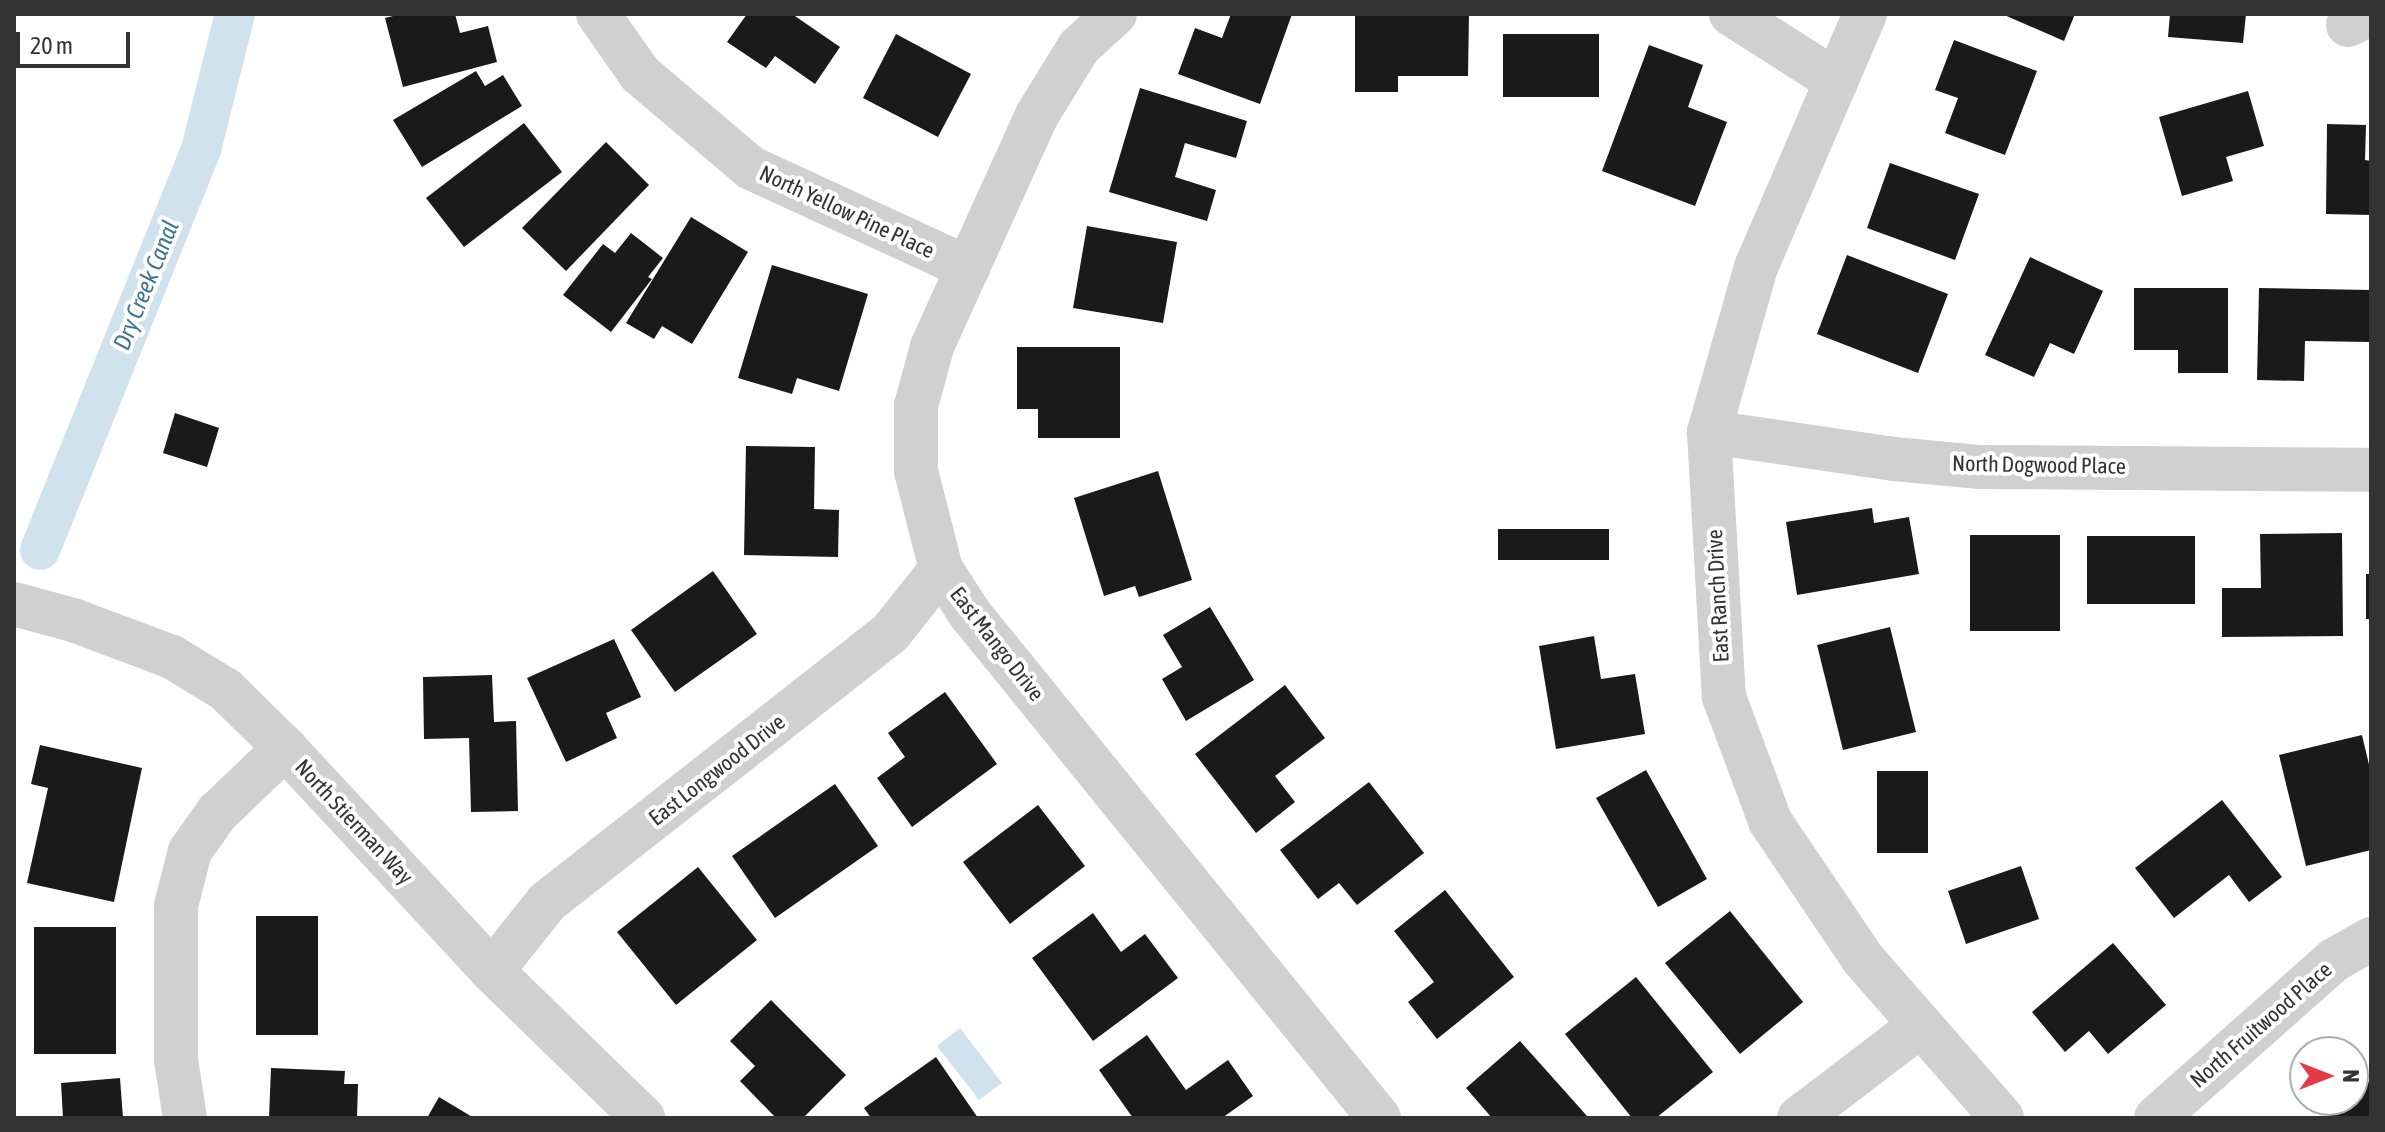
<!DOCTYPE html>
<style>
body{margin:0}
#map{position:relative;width:2385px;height:1132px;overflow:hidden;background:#fff;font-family:"Asap Condensed",sans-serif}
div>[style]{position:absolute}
.water>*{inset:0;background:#cfe2ee}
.canal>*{height:40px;margin:-20px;padding:0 20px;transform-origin:20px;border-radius:20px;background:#cfe2ee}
.building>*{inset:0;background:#1a1a1a}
.minor>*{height:44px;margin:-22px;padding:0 22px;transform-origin:22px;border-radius:22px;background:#d0d0d0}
span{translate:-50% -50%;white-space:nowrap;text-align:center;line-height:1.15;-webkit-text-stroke:8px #fff;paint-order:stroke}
.street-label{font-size:22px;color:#333}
.water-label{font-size:24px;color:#3f7597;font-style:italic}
.frame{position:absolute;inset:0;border:16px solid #333;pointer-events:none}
.north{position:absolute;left:2289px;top:1036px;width:80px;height:80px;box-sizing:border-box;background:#fff;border:2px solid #adadad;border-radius:50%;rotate:90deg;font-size:22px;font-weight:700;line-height:32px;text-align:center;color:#333}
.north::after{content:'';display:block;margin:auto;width:28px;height:36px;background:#e63946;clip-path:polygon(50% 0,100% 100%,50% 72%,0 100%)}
.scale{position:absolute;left:16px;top:32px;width:114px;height:36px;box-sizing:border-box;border:4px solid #333;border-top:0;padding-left:10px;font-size:24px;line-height:28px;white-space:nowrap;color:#333;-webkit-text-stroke:6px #fff;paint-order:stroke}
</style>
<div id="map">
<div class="water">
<i style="clip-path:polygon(960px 1028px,1002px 1083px,979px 1100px,937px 1046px)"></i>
</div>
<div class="canal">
<i style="left:40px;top:550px;width:435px;rotate:-68.1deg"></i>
<i style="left:202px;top:146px;width:136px;rotate:-76deg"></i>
</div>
<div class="building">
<i style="clip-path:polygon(401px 14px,455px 14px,460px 33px,488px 26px,497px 62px,403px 87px,385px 18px)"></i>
<i style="clip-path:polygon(747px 14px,792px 14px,840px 47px,815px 84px,775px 56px,766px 68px,727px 42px)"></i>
<i style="clip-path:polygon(1231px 14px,1292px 14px,1260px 104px,1178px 74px,1195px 28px,1222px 38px)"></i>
<i style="clip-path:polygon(1355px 14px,1469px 14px,1468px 76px,1398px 76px,1398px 92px,1355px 92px)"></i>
<i style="clip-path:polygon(2002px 14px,2075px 14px,2064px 41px)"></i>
<i style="clip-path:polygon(2170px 14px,2246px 14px,2243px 43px,2168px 37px)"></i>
<i style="clip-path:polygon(896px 34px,971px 74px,938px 137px,863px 98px)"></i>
<i style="clip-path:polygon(1503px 34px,1599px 34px,1599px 97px,1503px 97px)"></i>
<i style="clip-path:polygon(1954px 40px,2037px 71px,2005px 155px,1945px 133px,1958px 98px,1935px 90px)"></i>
<i style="clip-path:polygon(1649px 45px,1703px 65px,1688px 107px,1727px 122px,1695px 206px,1602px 171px)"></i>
<i style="clip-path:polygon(476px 71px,485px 86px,503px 75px,522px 106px,422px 167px,393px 120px)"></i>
<i style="clip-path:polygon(1140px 88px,1247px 121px,1236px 158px,1185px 143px,1175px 177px,1216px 190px,1207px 221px,1109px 192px)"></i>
<i style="clip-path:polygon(2248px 91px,2264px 146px,2226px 157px,2233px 181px,2182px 196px,2159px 117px)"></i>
<i style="clip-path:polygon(524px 123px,562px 172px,464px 247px,426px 198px)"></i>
<i style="clip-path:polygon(2327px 124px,2366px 125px,2365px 160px,2371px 161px,2371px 215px,2326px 214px)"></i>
<i style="clip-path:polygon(606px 142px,649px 185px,566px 271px,522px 228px)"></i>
<i style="clip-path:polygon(1890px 163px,1979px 194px,1955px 260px,1867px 228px)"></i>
<i style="clip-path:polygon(691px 217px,748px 252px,692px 344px,662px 326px,654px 339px,626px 323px)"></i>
<i style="clip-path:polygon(1087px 226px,1177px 242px,1163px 323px,1073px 308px)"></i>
<i style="clip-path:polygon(631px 233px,663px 258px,648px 277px,652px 279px,611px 332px,563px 295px,603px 244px,615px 253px)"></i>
<i style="clip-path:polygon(1847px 255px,1948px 294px,1918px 373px,1817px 334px)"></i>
<i style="clip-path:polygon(2030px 257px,2103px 291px,2074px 354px,2050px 343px,2034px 377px,1985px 355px)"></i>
<i style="clip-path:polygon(772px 265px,868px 294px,839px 391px,797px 378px,792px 394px,738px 378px)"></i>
<i style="clip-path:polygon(2134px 288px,2228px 288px,2228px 373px,2178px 373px,2178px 350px,2134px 350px)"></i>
<i style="clip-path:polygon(2259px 288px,2371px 290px,2370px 342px,2305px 341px,2304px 381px,2257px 380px)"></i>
<i style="clip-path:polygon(1017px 347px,1120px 347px,1120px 438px,1038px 438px,1038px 409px,1017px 409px)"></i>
<i style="clip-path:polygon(175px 413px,219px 428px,207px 467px,163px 453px)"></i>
<i style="clip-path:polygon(746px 446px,815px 447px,814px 509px,839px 510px,838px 557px,744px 555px)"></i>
<i style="clip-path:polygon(1158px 471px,1192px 580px,1139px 597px,1135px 586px,1104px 596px,1074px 498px)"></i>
<i style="clip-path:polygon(1872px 508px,1874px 523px,1909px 517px,1919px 574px,1797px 595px,1786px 522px)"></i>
<i style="clip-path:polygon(1498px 529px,1609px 529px,1609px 560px,1498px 560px)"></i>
<i style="clip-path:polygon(2342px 533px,2343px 636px,2222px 637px,2222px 588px,2261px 588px,2260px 534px)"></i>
<i style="clip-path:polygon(1970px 535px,2060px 535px,2060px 631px,1970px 631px)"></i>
<i style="clip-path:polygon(2087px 536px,2195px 536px,2195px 604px,2087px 604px)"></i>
<i style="clip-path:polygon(713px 571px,757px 634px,675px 692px,631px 630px)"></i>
<i style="clip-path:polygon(2366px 574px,2371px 574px,2371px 619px,2366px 619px)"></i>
<i style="clip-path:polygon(1210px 607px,1254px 680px,1186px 721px,1162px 679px,1182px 667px,1163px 635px)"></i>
<i style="clip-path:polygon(1890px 627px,1916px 732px,1843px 750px,1817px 645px)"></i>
<i style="clip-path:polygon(1594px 636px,1601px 679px,1635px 674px,1645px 734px,1556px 749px,1539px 646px)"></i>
<i style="clip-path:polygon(614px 639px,641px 697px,606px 713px,617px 738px,566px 762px,527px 678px)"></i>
<i style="clip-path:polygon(492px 675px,494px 722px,516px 721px,518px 811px,471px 812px,469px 738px,424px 739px,423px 677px)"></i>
<i style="clip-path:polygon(1285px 685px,1325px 738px,1275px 776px,1295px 802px,1256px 833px,1195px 754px)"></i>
<i style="clip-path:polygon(945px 692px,997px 764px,912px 827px,877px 778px,905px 757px,888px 733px)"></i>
<i style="clip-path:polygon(2362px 735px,2371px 773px,2371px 850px,2306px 866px,2279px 755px)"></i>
<i style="clip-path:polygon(40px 745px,142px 768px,114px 902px,27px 883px,48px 788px,31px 784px)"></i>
<i style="clip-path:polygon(1646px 770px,1707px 879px,1658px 907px,1596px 798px)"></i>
<i style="clip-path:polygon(1877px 771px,1928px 771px,1928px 853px,1877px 853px)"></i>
<i style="clip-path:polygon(1369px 782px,1424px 853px,1357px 905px,1339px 883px,1318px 899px,1280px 850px)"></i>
<i style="clip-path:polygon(835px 784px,878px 846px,775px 918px,732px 856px)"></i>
<i style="clip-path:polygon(2222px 800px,2282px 877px,2249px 902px,2229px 875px,2174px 918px,2135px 868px)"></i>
<i style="clip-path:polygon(1038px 805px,1085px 866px,1010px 924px,963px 862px)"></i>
<i style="clip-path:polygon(2021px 866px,2039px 919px,1966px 944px,1948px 891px)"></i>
<i style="clip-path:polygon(698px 867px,757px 940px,676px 1005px,617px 932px)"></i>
<i style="clip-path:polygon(1445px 890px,1514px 977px,1437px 1039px,1408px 1002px,1434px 982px,1394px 931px)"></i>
<i style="clip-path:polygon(1730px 911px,1803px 1002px,1740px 1054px,1665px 963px)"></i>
<i style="clip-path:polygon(1093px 913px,1121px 952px,1145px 934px,1178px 978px,1093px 1041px,1032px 958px)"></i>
<i style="clip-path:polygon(256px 916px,318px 916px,318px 1035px,256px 1035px)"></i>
<i style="clip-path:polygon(34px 927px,116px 927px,116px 1054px,34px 1054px)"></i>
<i style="clip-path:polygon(2113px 943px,2166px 1005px,2108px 1054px,2089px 1031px,2065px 1052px,2032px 1012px)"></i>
<i style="clip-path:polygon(1636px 977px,1713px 1072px,1656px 1118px,1632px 1118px,1565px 1034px)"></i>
<i style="clip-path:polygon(771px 1000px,846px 1075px,803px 1118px,776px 1118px,740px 1081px,755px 1066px,730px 1041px)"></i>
<i style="clip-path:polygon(1147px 1035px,1186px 1090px,1228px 1060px,1253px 1096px,1222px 1118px,1133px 1118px,1099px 1070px)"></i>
<i style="clip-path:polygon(1520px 1041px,1587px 1116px,1585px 1118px,1492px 1118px,1466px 1088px)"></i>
<i style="clip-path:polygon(936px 1057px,978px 1118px,871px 1118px,864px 1108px)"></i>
<i style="clip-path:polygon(2353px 1058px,2371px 1086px,2371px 1118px,2324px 1118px,2332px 1113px,2323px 1100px,2353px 1100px)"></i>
<i style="clip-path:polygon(271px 1068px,345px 1071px,344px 1084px,358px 1084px,357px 1118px,269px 1118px)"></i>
<i style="clip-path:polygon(120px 1078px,123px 1118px,63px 1118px,61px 1083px)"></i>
<i style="clip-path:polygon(439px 1097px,474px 1118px,427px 1118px)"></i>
</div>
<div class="minor">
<i style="left:598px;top:14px;width:73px;rotate:55deg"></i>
<i style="left:640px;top:74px;width:145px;rotate:40.3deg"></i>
<i style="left:751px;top:168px;width:239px;rotate:24.7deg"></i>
<i style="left:1115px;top:14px;width:49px;rotate:137.5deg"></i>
<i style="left:1079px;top:47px;width:80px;rotate:121.7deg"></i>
<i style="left:1037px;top:115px;width:255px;rotate:114.4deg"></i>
<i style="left:932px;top:347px;width:61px;rotate:105.2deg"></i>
<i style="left:916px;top:406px;width:65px;rotate:90deg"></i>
<i style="left:916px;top:471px;width:101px;rotate:75.7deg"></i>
<i style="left:941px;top:569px;width:54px;rotate:57.2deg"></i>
<i style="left:970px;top:614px;width:649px;rotate:50.94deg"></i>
<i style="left:1731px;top:14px;width:125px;rotate:32.5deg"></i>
<i style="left:1865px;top:14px;width:275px;rotate:113.3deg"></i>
<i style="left:1756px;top:267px;width:172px;rotate:105.9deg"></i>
<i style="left:1709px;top:432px;width:265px;rotate:86.8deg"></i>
<i style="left:1724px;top:697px;width:132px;rotate:69.6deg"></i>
<i style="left:1770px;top:821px;width:166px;rotate:56deg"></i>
<i style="left:1863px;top:959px;width:211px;rotate:48.8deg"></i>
<i style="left:2348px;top:25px;width:25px;rotate:-26deg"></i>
<i style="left:1709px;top:432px;width:187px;rotate:8.3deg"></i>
<i style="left:1894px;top:459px;width:87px;rotate:5.3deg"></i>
<i style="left:1981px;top:467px;width:390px;rotate:0.4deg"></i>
<i style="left:14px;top:604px;width:61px;rotate:15.2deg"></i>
<i style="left:73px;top:620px;width:106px;rotate:20.5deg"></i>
<i style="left:172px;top:657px;width:63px;rotate:31.4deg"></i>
<i style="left:226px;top:690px;width:83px;rotate:44.5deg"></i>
<i style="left:285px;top:748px;width:304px;rotate:47.1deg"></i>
<i style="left:492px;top:971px;width:211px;rotate:44.2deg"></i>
<i style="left:492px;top:971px;width:88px;rotate:-51.4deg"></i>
<i style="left:547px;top:902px;width:437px;rotate:-38.1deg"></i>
<i style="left:891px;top:632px;width:80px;rotate:-51.6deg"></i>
<i style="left:185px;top:1118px;width:59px;rotate:-98.8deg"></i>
<i style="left:176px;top:1060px;width:154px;rotate:-90deg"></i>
<i style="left:176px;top:906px;width:57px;rotate:-75.7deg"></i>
<i style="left:190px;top:851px;width:47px;rotate:-54.6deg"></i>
<i style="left:217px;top:813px;width:94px;rotate:-43.7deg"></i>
<i style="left:1799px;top:1118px;width:153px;rotate:-37.3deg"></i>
<i style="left:2156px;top:1118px;width:238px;rotate:-41.6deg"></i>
<i style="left:2334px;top:960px;width:43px;rotate:-29.6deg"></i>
</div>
<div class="street-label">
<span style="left:847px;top:212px;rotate:25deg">North Yellow Pine Place</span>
<span style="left:2039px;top:465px;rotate:1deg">North Dogwood Place</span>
<span style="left:1718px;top:596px;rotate:-93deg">East Ranch Drive</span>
<span style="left:997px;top:644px;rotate:52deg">East Mango Drive</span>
<span style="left:717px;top:770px;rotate:-38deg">East Longwood Drive</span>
<span style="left:354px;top:822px;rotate:47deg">North Stierman Way</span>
<span style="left:2261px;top:1025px;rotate:-41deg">North Fruitwood Place</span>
</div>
<div class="water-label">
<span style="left:146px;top:285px;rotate:-68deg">Dry Creek Canal</span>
</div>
<div class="frame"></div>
<div class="north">N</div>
<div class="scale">20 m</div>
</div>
